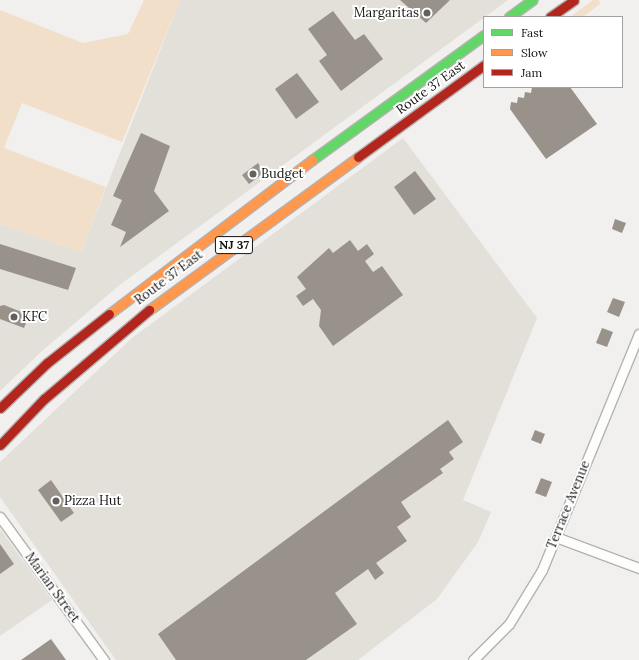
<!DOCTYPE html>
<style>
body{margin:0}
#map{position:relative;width:639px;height:660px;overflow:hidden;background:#f1f0ee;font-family:Lora,serif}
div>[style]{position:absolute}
.built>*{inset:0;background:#e3dfd9}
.green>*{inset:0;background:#f2dfca}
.building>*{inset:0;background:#99928a}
.roads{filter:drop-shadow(1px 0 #b4b3b2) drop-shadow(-1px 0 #b4b3b2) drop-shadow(0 1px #b4b3b2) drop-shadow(0 -1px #b4b3b2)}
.street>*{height:9px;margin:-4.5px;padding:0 4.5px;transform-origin:4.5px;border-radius:4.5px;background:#fdfdfc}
.fast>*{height:9px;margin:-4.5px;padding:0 4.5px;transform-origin:4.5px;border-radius:4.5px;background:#63d668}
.slow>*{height:9px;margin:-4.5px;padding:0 4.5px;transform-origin:4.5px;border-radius:4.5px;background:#ff974d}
.jam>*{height:9px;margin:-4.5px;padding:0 4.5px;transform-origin:4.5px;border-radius:4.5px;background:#b3261e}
.dots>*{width:11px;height:11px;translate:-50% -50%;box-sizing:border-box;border:2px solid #fff;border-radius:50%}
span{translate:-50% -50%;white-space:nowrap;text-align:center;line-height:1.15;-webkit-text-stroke:4px #fff;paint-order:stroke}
.shield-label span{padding:1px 3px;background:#fff;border:1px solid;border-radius:3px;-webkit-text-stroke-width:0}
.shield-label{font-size:12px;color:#151413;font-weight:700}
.poi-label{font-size:13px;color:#151413}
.right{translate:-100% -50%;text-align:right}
.left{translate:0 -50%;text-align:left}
.street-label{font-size:13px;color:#151413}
.legend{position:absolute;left:483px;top:16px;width:140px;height:72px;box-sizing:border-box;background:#fff;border:1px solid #a1a1a1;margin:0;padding:5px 7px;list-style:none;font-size:12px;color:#151413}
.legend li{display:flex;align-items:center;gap:8px;height:20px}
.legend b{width:20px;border:1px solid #a1a1a1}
</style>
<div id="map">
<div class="built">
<i style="clip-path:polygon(180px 0,508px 0,121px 284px,43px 350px,0 391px,0 224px,81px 252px)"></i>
<i style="clip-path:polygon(403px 138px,537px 318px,463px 500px,491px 512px,478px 542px,437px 599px,358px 660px,116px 660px,0 497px,0 462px,132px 338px)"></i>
<i style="clip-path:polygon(0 529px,52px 600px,0 636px)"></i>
</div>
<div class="green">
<i style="clip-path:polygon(144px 0,180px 0,122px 142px,22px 103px,4px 148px,106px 187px,81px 252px,0 224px,0 10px,83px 43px,128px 34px)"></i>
<i style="clip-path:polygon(593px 0,599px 0,600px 4px,583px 17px,570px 17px)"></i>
</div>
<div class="building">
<i style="clip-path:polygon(400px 0,450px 0,426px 23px)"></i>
<i style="clip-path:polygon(333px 11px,355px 40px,364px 34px,383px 59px,341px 91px,319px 61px,327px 55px,308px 29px)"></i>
<i style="clip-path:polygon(297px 73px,319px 102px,296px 119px,275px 89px)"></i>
<i style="clip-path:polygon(532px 87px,570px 87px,597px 124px,546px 159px,510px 109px,511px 102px,517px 103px,518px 97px,524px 98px,525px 92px,531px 93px)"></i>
<i style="clip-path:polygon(141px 133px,170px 146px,154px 191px,169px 211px,120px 247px,126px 232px,111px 225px,122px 200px,113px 196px)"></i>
<i style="clip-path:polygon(258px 163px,264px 173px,249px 184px,242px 175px)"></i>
<i style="clip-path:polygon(415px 171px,436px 199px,414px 215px,394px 187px)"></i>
<i style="clip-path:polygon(615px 219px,626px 223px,622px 233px,612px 229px)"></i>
<i style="clip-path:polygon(350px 240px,358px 251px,367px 244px,374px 254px,365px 261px,373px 272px,382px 266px,403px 295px,333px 346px,319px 326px,321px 310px,313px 299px,303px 306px,296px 296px,306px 289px,297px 277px,329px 248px,333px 253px)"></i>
<i style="clip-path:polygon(0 244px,76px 268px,68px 290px,0 269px)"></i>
<i style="clip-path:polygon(613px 298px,625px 302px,619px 317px,607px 312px)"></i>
<i style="clip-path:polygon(4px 305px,29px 315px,24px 328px,0 319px,0 306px)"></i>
<i style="clip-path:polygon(602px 328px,613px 332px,607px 347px,596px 343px)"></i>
<i style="clip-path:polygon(448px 420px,463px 442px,449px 452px,454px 459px,440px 469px,443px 473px,401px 502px,411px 517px,397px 527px,407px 541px,376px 563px,384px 573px,375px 580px,368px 569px,335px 593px,357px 624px,306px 660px,176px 660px,158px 634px)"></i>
<i style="clip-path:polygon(535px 430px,545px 434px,541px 444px,531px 440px)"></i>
<i style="clip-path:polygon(541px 478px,552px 482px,546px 497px,535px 493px)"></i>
<i style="clip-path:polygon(51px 480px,74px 513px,61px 522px,38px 490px)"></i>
<i style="clip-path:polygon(0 544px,14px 564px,0 574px)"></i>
<i style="clip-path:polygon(51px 639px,66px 660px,21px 660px)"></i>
</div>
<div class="roads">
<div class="street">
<i style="left:0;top:517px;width:177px;rotate:54deg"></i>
<i style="left:556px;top:537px;width:89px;rotate:20.5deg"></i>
<i style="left:473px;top:660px;width:51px;rotate:-45deg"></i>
<i style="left:509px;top:624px;width:63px;rotate:-58.6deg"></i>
<i style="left:542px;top:570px;width:255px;rotate:-67.7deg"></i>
</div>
<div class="fast">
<i style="left:509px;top:17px;width:29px;rotate:-36deg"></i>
<i style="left:312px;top:160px;width:213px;rotate:-36deg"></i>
</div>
<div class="slow">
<i style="left:149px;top:310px;width:259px;rotate:-36.2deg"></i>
<i style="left:109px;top:314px;width:255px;rotate:-37.2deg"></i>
</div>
<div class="jam">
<i style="left:550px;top:17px;width:29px;rotate:-35deg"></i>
<i style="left:358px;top:157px;width:156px;rotate:-36.1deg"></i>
<i style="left:0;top:408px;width:65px;rotate:-43.8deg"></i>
<i style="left:47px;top:363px;width:79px;rotate:-38.3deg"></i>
<i style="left:0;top:445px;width:64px;rotate:-46.3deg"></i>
<i style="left:44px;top:399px;width:138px;rotate:-40.3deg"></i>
</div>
</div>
<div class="dots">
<i style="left:427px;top:13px;background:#626160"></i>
<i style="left:253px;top:174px;background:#626160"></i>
<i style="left:14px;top:317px;background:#626160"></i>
<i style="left:56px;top:501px;background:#626160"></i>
</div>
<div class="shield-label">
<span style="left:234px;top:245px">NJ 37</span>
</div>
<div class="poi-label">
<span class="right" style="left:419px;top:13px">Margaritas</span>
<span class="left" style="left:261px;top:174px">Budget</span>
<span class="left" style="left:22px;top:317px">KFC</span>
<span class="left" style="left:64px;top:501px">Pizza Hut</span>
</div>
<div class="street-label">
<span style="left:431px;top:88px;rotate:-36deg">Route 37 East</span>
<span style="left:169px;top:278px;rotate:-37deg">Route 37 East</span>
<span style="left:569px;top:505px;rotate:-68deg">Terrace Avenue</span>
<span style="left:52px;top:588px;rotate:54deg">Marian Street</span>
</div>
<ul class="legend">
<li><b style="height:5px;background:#63d668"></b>Fast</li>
<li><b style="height:5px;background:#ff974d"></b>Slow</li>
<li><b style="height:5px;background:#b3261e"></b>Jam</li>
</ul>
</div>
